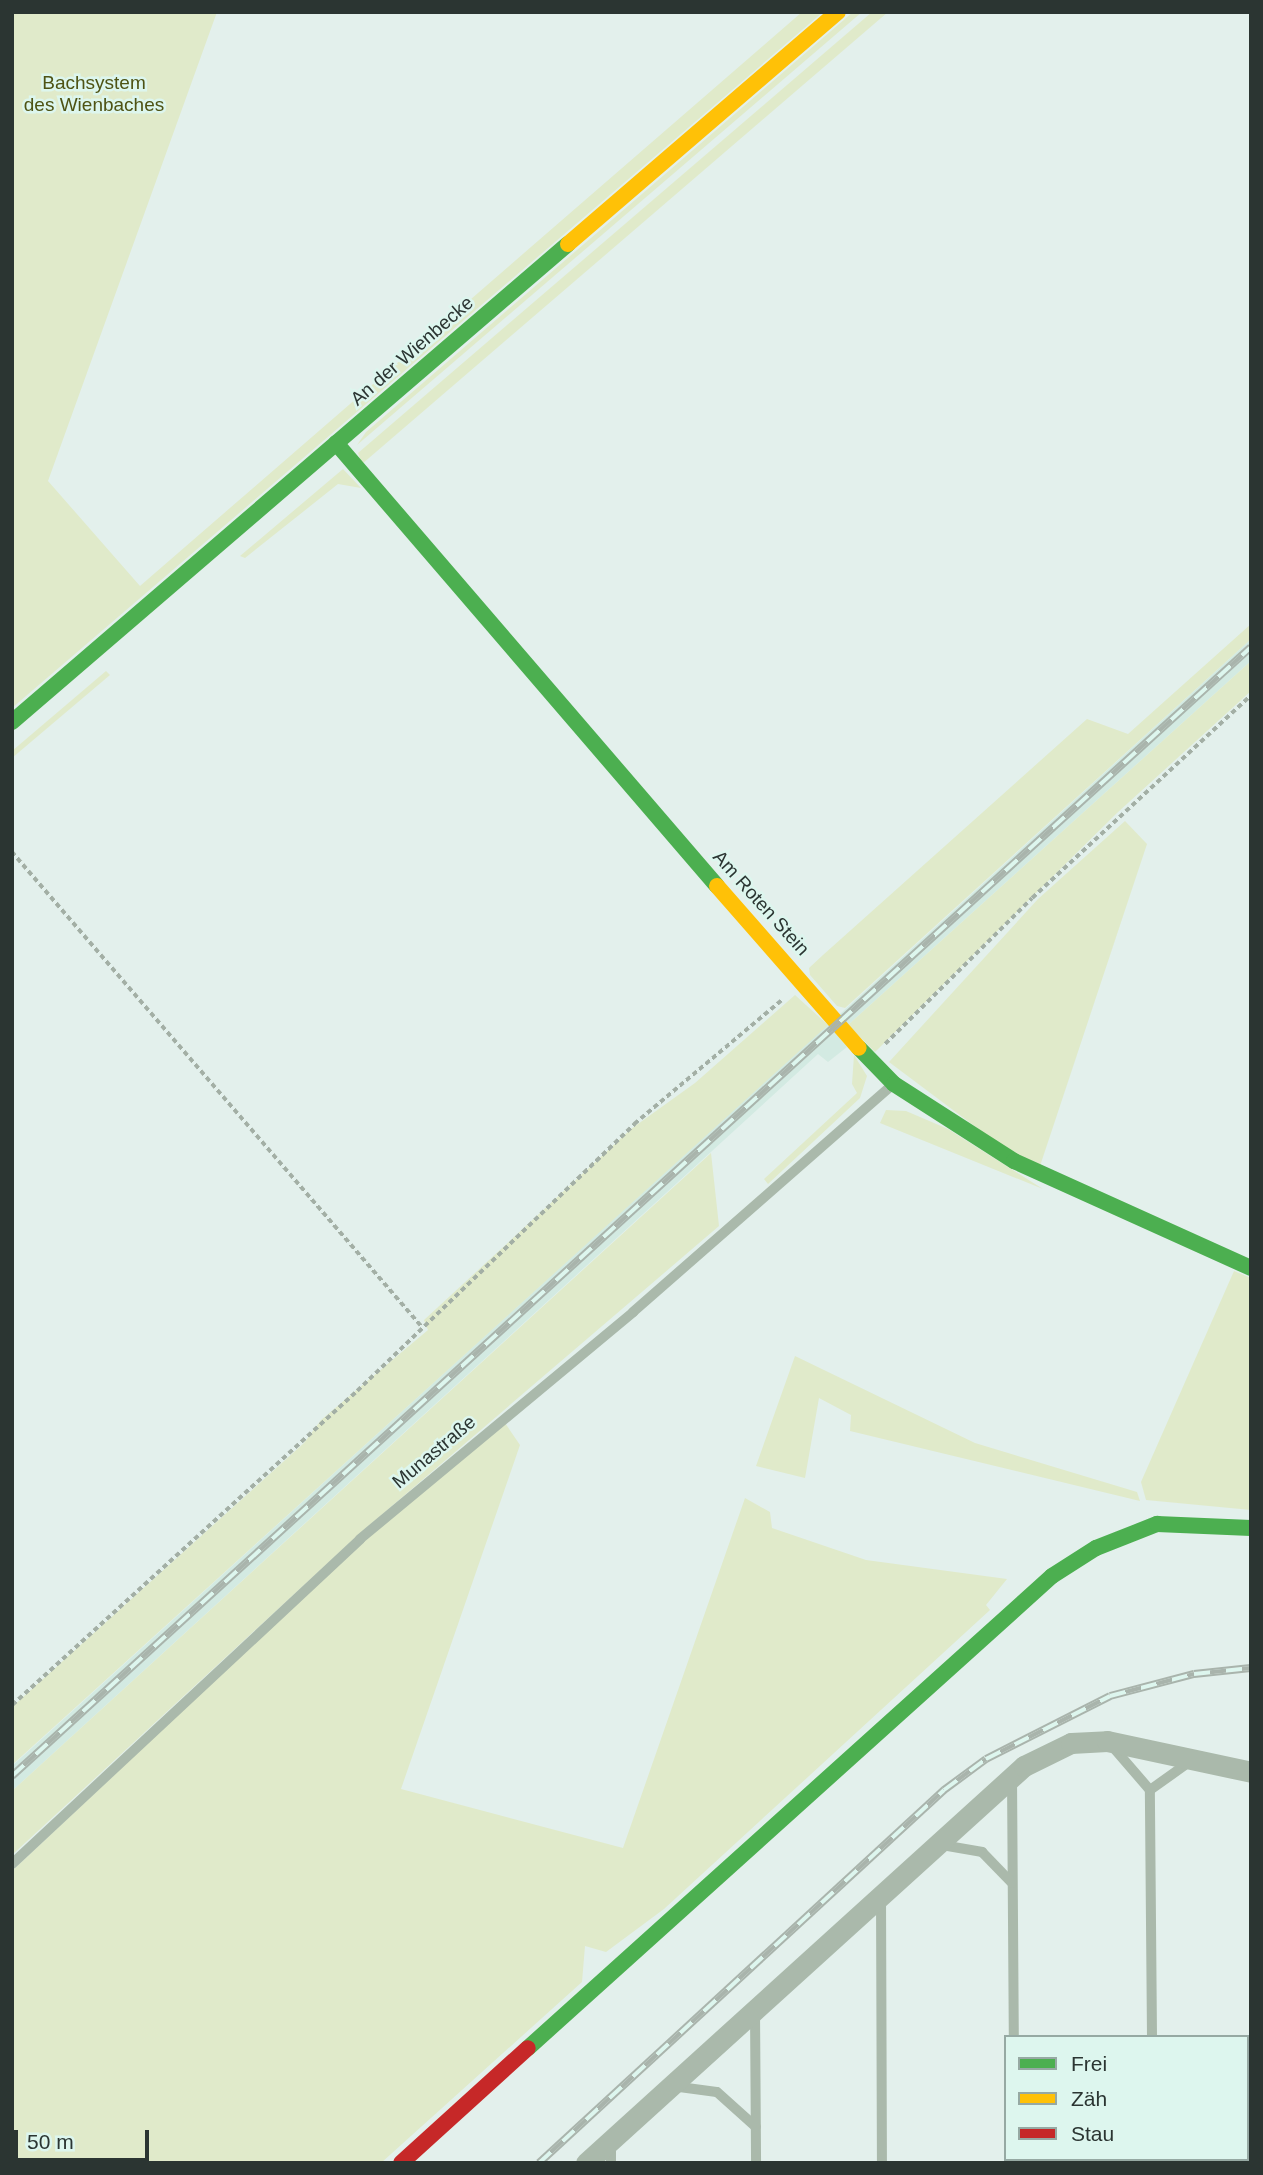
<!DOCTYPE html>
<meta charset="utf-8">
<style>
body{margin:0}
#map{position:relative;width:1263px;height:2175px;overflow:hidden;background:#e3f0ec;font-family:Helvetica,sans-serif}
div>[style]{position:absolute}
.built>*{inset:0;background:#d3eae2}
.green>*{inset:0;background:#e0eaca}
.path>*{height:3.5px;margin-top:-1.75px;transform-origin:0;background:repeating-linear-gradient(90deg,#a3afa5 0 5px,transparent 0 8.5px)}
.lane>*{height:10px;margin:-5px;padding:0 5px;transform-origin:5px;border-radius:5px;background:#aab9ab}
.street>*{height:21px;margin:-10.5px;padding:0 10.5px;transform-origin:10.5px;border-radius:10.5px;background:#aab9ab}
.fast>*{height:16px;margin:-8px;padding:0 8px;transform-origin:8px;border-radius:8px;background:#4caf50}
.slow>*{height:16px;margin:-8px;padding:0 8px;transform-origin:8px;border-radius:8px;background:#ffc107}
.jam>*{height:16px;margin:-8px;padding:0 8px;transform-origin:8px;border-radius:8px;background:#c62828}
.rail>*{height:8px;margin-top:-4px;transform-origin:0;background:repeating-linear-gradient(90deg,#ddf6ee 0 16px,#a9b4ac 0 32px);box-sizing:border-box;border-block:2px solid #a9b4ac}
span{translate:-50% -50%;white-space:nowrap;text-align:center;line-height:1.15;-webkit-text-stroke:5px #ddf6ee;paint-order:stroke}
.park-label{font-size:19px;color:#4e5314}
.street-label{font-size:19px;color:#2b3532}
.frame{position:absolute;inset:0;border:14px solid #2b3532;pointer-events:none}
.legend{position:absolute;left:1004px;top:2035px;width:245px;height:126px;box-sizing:border-box;background:#ddf6ee;border:2px solid #96a9a3;margin:0;padding:9px 12px;list-style:none;font-size:21px;color:#2b3532}
.legend li{display:flex;align-items:center;gap:14px;height:35px}
.legend b{width:35px;border:2px solid #96a9a3}
.scale{position:absolute;left:14px;top:2130px;width:135px;height:32px;box-sizing:border-box;border:4px solid #2b3532;border-top:0;padding-left:9px;font-size:21px;line-height:24px;white-space:nowrap;color:#2b3532;-webkit-text-stroke:5px #ddf6ee;paint-order:stroke}
</style>
<div id="map">
<div class="built">
<i style="clip-path:polygon(1251px 639px,1251px 661px,848px 1025px,839px 1015px)"></i>
<i style="clip-path:polygon(828px 1024px,847px 1047px,828px 1062px,818px 1054px,12px 1791px,12px 1766px)"></i>
</div>
<div class="green">
<i style="clip-path:polygon(12px 12px,217px 12px,48px 481px,140px 586px,802px 12px,823px 12px,12px 708px)"></i>
<i style="clip-path:polygon(853px 12px,862px 12px,357px 445px,366px 432px)"></i>
<i style="clip-path:polygon(872px 12px,888px 12px,362px 464px,358px 453px)"></i>
<i style="clip-path:polygon(343px 469px,361px 488px,338px 484px,245px 558px,240px 556px)"></i>
<i style="clip-path:polygon(1251px 624px,1251px 639px,845px 1008px,837px 1006px,810px 975px,809px 968px,823px 955px,1087px 719px,1128px 734px)"></i>
<i style="clip-path:polygon(1251px 661px,1251px 691px,1117px 813px,875px 1052px,848px 1025px)"></i>
<i style="clip-path:polygon(106px 671px,110px 675px,12px 758px,12px 751px)"></i>
<i style="clip-path:polygon(1125px 821px,1147px 844px,1040px 1166px,1001px 1146px,889px 1062px,1038px 899px)"></i>
<i style="clip-path:polygon(795px 995px,828px 1025px,12px 1765px,12px 1707px,304px 1443px,321px 1420px,428px 1330px,424px 1320px,631px 1129px,695px 1083px)"></i>
<i style="clip-path:polygon(854px 1055px,867px 1076px,860px 1098px,768px 1184px,764px 1179px,857px 1093px,852px 1084px)"></i>
<i style="clip-path:polygon(886px 1110px,906px 1111px,948px 1129px,1043px 1189px,880px 1123px)"></i>
<i style="clip-path:polygon(711px 1153px,719px 1226px,358px 1535px,12px 1855px,12px 1791px)"></i>
<i style="clip-path:polygon(1234px 1271px,1251px 1278px,1251px 1510px,1146px 1500px,1141px 1482px)"></i>
<i style="clip-path:polygon(795px 1356px,975px 1443px,1137px 1492px,1140px 1501px,850px 1431px,851px 1415px,819px 1398px,805px 1478px,756px 1466px)"></i>
<i style="clip-path:polygon(505px 1423px,520px 1445px,401px 1789px,623px 1848px,745px 1498px,770px 1512px,772px 1528px,866px 1560px,1007px 1579px,986px 1605px,990px 1610px,664px 1909px,606px 1952px,585px 1946px,582px 1982px,381px 2163px,12px 2163px,12px 1871px,363px 1541px)"></i>
</div>
<div class="path">
<i style="left:12px;top:852px;width:627px;rotate:49.2deg"></i>
<i style="left:885px;top:1044px;width:207px;rotate:-44.8deg"></i>
<i style="left:1032px;top:898px;width:299px;rotate:-42.8deg"></i>
<i style="left:12px;top:1705px;width:466px;rotate:-42.3deg"></i>
<i style="left:357px;top:1391px;width:385px;rotate:-43.9deg"></i>
<i style="left:634px;top:1124px;width:194px;rotate:-40deg"></i>
</div>
<div class="lane">
<i style="left:1112px;top:1746px;width:58px;rotate:49.2deg"></i>
<i style="left:1012px;top:1777px;width:260px;rotate:89.6deg"></i>
<i style="left:942px;top:1845px;width:41px;rotate:9.9deg"></i>
<i style="left:982px;top:1852px;width:43px;rotate:45.9deg"></i>
<i style="left:12px;top:1864px;width:476px;rotate:-43deg"></i>
<i style="left:360px;top:1539px;width:355px;rotate:-39.7deg"></i>
<i style="left:633px;top:1312px;width:346px;rotate:-41.2deg"></i>
<i style="left:881px;top:1895px;width:268px;rotate:89.8deg"></i>
<i style="left:755px;top:2010px;width:153px;rotate:89.6deg"></i>
<i style="left:1152px;top:2037px;width:247px;rotate:-90.5deg"></i>
<i style="left:1150px;top:1790px;width:52px;rotate:-35.5deg"></i>
<i style="left:672px;top:2086px;width:45px;rotate:7.6deg"></i>
<i style="left:717px;top:2092px;width:52px;rotate:41.9deg"></i>
<i style="left:611px;top:2143px;width:20px;rotate:90deg"></i>
<i style="left:1015px;top:2159px;width:4px;rotate:90deg"></i>
<i style="left:1152px;top:2159px;width:4px;rotate:90deg"></i>
</div>
<div class="street">
<i style="left:586px;top:2163px;width:591px;rotate:-42.19deg"></i>
<i style="left:1024px;top:1766px;width:52px;rotate:-26.1deg"></i>
<i style="left:1071px;top:1743px;width:36px;rotate:-3deg"></i>
<i style="left:1107px;top:1741px;width:147px;rotate:12.1deg"></i>
</div>
<div class="fast">
<i style="left:336px;top:443px;width:584px;rotate:49.3deg"></i>
<i style="left:12px;top:722px;width:733px;rotate:-40.69deg"></i>
<i style="left:859px;top:1048px;width:50px;rotate:45.8deg"></i>
<i style="left:894px;top:1084px;width:143px;rotate:32.7deg"></i>
<i style="left:1014px;top:1161px;width:260px;rotate:24.3deg"></i>
<i style="left:528px;top:2048px;width:705px;rotate:-42.01deg"></i>
<i style="left:1052px;top:1576px;width:52px;rotate:-32.5deg"></i>
<i style="left:1096px;top:1548px;width:66px;rotate:-21.5deg"></i>
<i style="left:1157px;top:1524px;width:94px;rotate:2.4deg"></i>
</div>
<div class="slow">
<i style="left:568px;top:244px;width:356px;rotate:-40.7deg"></i>
<i style="left:717px;top:886px;width:215px;rotate:48.8deg"></i>
</div>
<div class="jam">
<i style="left:401px;top:2163px;width:171px;rotate:-42.2deg"></i>
</div>
<div class="rail">
<i style="left:12px;top:1776px;width:1676px;rotate:-42.34deg"></i>
<i style="left:539px;top:2163px;width:551px;rotate:-42.64deg"></i>
<i style="left:944px;top:1790px;width:52px;rotate:-36.4deg"></i>
<i style="left:986px;top:1759px;width:139px;rotate:-26.9deg"></i>
<i style="left:1110px;top:1696px;width:87px;rotate:-14.7deg"></i>
<i style="left:1194px;top:1674px;width:57px;rotate:-6deg"></i>
</div>
<div class="park-label">
<span style="left:94px;top:94px">Bachsystem<br>des Wienbaches</span>
</div>
<div class="street-label">
<span style="left:412px;top:351px;rotate:-41deg">An der Wienbecke</span>
<span style="left:761px;top:903px;rotate:48deg">Am Roten Stein</span>
<span style="left:434px;top:1452px;rotate:-40deg">Munastraße</span>
</div>
<div class="frame"></div>
<ul class="legend">
<li><b style="height:9px;background:#4caf50"></b>Frei</li>
<li><b style="height:9px;background:#ffc107"></b>Zäh</li>
<li><b style="height:9px;background:#c62828"></b>Stau</li>
</ul>
<div class="scale">50 m</div>
</div>
